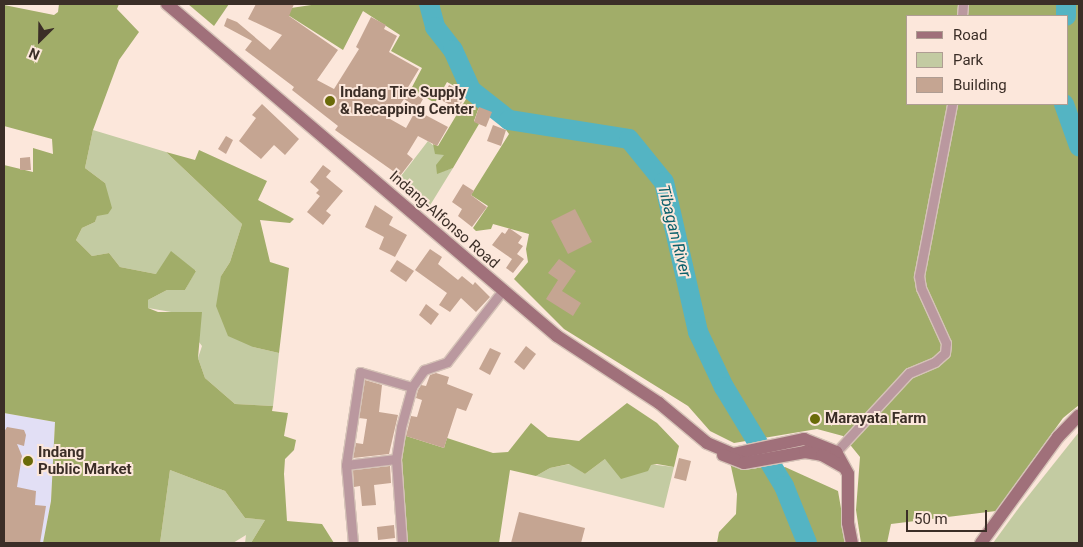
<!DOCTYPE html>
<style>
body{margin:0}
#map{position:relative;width:1083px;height:547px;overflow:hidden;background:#fce7db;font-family:Roboto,sans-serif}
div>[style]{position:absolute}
.commercial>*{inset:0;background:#e2dff5}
.green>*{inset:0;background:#c3cba2}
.forest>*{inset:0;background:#a1ad69}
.river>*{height:20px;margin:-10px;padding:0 10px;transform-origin:10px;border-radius:10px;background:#54b4c3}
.building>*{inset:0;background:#c5a592}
.roads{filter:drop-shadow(1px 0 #d5c2b7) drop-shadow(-1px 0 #d5c2b7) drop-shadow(0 1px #d5c2b7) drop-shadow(0 -1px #d5c2b7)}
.street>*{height:9px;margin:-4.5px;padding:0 4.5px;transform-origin:4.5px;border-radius:4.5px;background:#ba989f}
.secondary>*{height:12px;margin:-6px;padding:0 6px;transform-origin:6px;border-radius:6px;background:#a0707a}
.dots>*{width:14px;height:14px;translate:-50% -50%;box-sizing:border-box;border:2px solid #fce7db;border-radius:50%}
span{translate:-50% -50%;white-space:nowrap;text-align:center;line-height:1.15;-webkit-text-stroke:4px #fce7db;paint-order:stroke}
.poi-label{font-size:15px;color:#3b2e27;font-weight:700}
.left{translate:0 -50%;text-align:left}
.street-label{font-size:15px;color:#3b2e27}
.water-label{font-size:16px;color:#0d606b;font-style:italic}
.frame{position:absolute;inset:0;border:5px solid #3b2e27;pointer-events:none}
.legend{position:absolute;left:906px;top:15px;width:162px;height:90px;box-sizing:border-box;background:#fce7db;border:1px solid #af9d93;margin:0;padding:6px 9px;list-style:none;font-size:15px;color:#3b2e27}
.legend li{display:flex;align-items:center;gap:10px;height:25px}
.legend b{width:25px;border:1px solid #af9d93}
.north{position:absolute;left:15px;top:15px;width:50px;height:50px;-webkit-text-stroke:4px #fce7db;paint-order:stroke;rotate:203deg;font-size:14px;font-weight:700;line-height:20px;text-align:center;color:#3b2e27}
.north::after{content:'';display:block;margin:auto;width:18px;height:22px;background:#3b2e27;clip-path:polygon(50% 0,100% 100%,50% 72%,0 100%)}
.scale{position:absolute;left:906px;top:510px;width:81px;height:22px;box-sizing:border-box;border:2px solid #3b2e27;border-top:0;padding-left:6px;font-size:15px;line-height:18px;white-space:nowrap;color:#3b2e27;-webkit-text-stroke:4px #fce7db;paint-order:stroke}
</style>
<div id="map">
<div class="commercial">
<i style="clip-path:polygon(4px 413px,55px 422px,51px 501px,43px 543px,4px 543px)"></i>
</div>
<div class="green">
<i style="clip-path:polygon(93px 130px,166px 152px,242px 224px,230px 262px,221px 276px,253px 347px,279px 353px,273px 406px,235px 404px,205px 378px,198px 358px,202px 346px,177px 313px,148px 308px,148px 300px,167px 290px,185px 290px,196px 270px,156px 274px,120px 267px,109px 253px,92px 256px,76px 240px,82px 228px,95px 222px,105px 183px,85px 168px)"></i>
<i style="clip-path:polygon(428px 141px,445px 155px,437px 173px,453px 168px,429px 207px,398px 180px)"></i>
<i style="clip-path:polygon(1079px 432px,1079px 543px,993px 543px,1021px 505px)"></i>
<i style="clip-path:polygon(605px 459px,674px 467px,664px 508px,536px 476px,550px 468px,570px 464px,585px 474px)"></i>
<i style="clip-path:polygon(170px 470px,225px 491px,245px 518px,265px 520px,251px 543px,245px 543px,246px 535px,233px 543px,160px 543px)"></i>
</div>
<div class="forest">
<i style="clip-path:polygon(59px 4px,119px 4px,117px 9px,139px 32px,119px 60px,93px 130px,85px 168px,105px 183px,112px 208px,108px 214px,97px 216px,95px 222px,82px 228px,76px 240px,92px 256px,109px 253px,120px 267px,156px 274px,171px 251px,196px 271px,185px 290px,167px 290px,148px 300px,148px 308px,158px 312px,202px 312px,198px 358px,205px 378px,235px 404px,273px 406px,272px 411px,288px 413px,284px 436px,296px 440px,294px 450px,285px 459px,284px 474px,287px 521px,322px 524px,334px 543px,251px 543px,265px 520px,245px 518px,225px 491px,170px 470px,160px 543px,43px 543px,51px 501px,55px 422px,4px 413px,4px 165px,33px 172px,33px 148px,53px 154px,52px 139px,4px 126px,4px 5px,54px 15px,58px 12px)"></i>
<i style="clip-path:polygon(188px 4px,229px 4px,214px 26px)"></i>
<i style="clip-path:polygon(evenodd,318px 4px,1079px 4px,1079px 405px,1063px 418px,996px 511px,891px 524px,887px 543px,861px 543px,856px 510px,860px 457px,843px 436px,817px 429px,734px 443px,710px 431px,688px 406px,564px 329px,514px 279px,528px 262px,526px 249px,529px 234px,493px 224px,491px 229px,476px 231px,473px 228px,488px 206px,471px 195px,509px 134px,488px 105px,479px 107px,474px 121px,479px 124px,453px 168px,437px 174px,436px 165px,444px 155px,435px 154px,433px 144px,438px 146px,469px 94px,447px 82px,435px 103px,411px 89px,422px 68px,391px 51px,400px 35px,363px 11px,343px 50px,288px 15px,291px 8px,318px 4px,907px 16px,1067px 16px,1067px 104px,907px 104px,907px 16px)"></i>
<i style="clip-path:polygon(199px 150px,267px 181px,258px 200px,294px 219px,290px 223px,260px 220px,270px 262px,289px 268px,279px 353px,253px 347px,228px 336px,216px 306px,221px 276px,230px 262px,242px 224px,166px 152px,195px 160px)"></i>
<i style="clip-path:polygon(627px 403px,657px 423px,679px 446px,674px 467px,657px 464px,651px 465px,648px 471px,621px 479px,605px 459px,585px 474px,569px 464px,550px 468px,536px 476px,510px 470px,499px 543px,407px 543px,401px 461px,403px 435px,444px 448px,447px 438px,493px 453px,508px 452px,531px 423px,548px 437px,579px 441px)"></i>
<i style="clip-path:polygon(751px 457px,753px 469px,771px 465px,775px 471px,785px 467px,838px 491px,847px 543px,717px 543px,719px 532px,736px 514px,737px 494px,730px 462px)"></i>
</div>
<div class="river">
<i style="left:429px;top:4px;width:24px;rotate:75deg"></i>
<i style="left:435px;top:27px;width:29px;rotate:52deg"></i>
<i style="left:453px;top:50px;width:44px;rotate:65.8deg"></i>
<i style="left:471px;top:90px;width:48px;rotate:38.3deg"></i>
<i style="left:509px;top:120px;width:121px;rotate:9deg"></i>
<i style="left:629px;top:139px;width:55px;rotate:50.9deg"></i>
<i style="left:664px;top:182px;width:154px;rotate:77.2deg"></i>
<i style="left:698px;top:332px;width:61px;rotate:64.7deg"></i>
<i style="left:724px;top:387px;width:116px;rotate:58.8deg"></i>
<i style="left:784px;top:486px;width:61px;rotate:68deg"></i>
<i style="left:1066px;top:16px;width:12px;rotate:-90deg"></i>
<i style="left:1064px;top:104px;width:45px;rotate:70.3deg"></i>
</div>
<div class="building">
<i style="clip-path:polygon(256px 4px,294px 4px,289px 16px,338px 50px,317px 80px,334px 89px,359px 49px,356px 47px,371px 17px,386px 25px,384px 29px,397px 36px,389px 52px,419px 69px,407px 89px,423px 99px,418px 108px,404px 99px,390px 119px,406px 128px,416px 110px,448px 127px,437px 146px,418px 136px,407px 154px,413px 159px,400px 176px,335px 130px,338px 126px,292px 90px,294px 87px,245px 50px,252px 41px,224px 26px,227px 18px,237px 22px,270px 50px,282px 35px,248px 19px)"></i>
<i style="clip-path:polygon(449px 85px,466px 94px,458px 109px,441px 100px)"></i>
<i style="clip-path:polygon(262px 104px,299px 139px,285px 155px,274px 145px,261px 159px,239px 141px,256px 118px,252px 115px)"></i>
<i style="clip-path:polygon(479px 107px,492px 112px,486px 127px,474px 122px)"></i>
<i style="clip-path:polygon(493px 125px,506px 130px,501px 146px,487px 141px)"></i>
<i style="clip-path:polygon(226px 136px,233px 140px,226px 154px,218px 149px)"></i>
<i style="clip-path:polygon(30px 157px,31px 170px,20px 170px,20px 158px)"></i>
<i style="clip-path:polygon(323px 165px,331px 171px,326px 177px,343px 191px,326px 211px,331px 215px,323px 225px,307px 212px,320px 196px,316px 193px,319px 190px,310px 182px)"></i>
<i style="clip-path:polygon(463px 184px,474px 191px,471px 195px,487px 207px,472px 227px,458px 216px,462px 209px,452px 202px)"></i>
<i style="clip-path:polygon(375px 205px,393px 217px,389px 225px,407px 235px,395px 257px,379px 249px,384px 237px,365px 227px)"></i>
<i style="clip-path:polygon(575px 209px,592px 242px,568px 254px,551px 221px)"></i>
<i style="clip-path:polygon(509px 228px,522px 237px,518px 243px,523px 246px,517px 254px,524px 259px,513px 273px,506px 268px,512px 259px,492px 245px,502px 232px,505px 234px)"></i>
<i style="clip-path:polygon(430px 249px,442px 257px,438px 264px,458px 280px,462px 276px,473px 285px,475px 282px,490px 297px,476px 312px,461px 298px,450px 312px,439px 305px,447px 293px,415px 270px)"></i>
<i style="clip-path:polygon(559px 259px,576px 271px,562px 291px,581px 303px,573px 316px,546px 299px,558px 280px,548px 273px)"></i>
<i style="clip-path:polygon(397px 260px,414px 271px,406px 282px,390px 271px)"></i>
<i style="clip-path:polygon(426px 304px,439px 314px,431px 325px,419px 315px)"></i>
<i style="clip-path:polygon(526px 346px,536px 354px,524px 370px,514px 362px)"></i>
<i style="clip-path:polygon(490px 348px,501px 353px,490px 375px,479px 369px)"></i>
<i style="clip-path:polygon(436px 373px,449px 377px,447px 384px,473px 394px,466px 411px,457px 408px,444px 448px,406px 436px,411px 416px,417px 417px,422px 400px,416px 398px,418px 390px,421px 385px,426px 386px,430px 375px)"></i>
<i style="clip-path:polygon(365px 380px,382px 385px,379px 412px,398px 415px,389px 454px,353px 458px,356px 443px,363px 444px,367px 419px,359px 418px)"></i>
<i style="clip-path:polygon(7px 427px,24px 430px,26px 435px,24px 446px,17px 444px,22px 456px,17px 487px,36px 491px,35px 505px,46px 506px,40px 543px,4px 543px,4px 432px)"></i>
<i style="clip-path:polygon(679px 458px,691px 461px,686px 481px,674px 478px)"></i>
<i style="clip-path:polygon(390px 466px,391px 483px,374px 485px,376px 505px,362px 506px,360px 486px,354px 487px,353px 470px)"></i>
<i style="clip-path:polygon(519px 512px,585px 528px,581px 543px,511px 543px)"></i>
<i style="clip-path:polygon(394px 525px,395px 538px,378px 540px,377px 527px)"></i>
</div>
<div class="roads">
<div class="street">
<i style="left:962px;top:16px;width:12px;rotate:-85deg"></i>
<i style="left:836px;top:452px;width:108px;rotate:-47.3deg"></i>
<i style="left:909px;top:373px;width:28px;rotate:-23deg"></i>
<i style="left:935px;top:362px;width:13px;rotate:-42deg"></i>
<i style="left:945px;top:353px;width:10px;rotate:-84deg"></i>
<i style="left:946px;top:343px;width:60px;rotate:-114.4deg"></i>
<i style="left:921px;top:288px;width:12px;rotate:-99deg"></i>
<i style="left:919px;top:276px;width:175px;rotate:-79.1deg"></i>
<i style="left:346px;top:465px;width:50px;rotate:-6.8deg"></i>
<i style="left:353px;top:543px;width:78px;rotate:-95.1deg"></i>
<i style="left:346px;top:465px;width:94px;rotate:-81.4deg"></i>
<i style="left:360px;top:372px;width:54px;rotate:16.1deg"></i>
<i style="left:402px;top:543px;width:84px;rotate:-94.1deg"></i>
<i style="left:396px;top:459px;width:32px;rotate:-81deg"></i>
<i style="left:401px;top:427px;width:41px;rotate:-74.6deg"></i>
<i style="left:412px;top:387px;width:21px;rotate:-55deg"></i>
<i style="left:424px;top:370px;width:24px;rotate:-19deg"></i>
<i style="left:447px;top:362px;width:90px;rotate:-52.2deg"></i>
</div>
<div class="secondary">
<i style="left:167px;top:4px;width:512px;rotate:40.41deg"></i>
<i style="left:557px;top:336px;width:122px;rotate:33.3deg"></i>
<i style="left:659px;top:403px;width:62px;rotate:39.8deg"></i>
<i style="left:707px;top:443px;width:28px;rotate:23deg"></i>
<i style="left:733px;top:454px;width:73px;rotate:-11.9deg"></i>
<i style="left:804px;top:439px;width:35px;rotate:22deg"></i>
<i style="left:836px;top:452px;width:25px;rotate:61deg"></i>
<i style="left:848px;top:474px;width:49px;rotate:90deg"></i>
<i style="left:848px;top:523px;width:20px;rotate:79deg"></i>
<i style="left:723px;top:455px;width:22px;rotate:21deg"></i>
<i style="left:744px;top:463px;width:62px;rotate:-10.2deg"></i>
<i style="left:805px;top:452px;width:17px;rotate:10deg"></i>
<i style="left:822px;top:455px;width:23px;rotate:29deg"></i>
<i style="left:981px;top:543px;width:131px;rotate:-54deg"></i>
<i style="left:1058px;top:437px;width:30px;rotate:-46deg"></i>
</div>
</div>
<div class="dots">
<i style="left:330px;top:101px;background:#6a6b09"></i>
<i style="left:815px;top:419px;background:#6a6b09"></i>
<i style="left:28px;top:461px;background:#6a6b09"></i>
</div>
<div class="poi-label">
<span class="left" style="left:340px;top:101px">Indang Tire Supply<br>&amp; Recapping Center</span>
<span class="left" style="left:825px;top:419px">Marayata Farm</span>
<span class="left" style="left:38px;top:461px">Indang<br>Public Market</span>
</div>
<div class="street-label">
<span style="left:444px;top:220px;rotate:41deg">Indang-Alfonso Road</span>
</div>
<div class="water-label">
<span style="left:674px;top:231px;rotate:76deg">Tibagan River</span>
</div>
<div class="frame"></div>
<ul class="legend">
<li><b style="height:6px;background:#a0707a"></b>Road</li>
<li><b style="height:14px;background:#c3cba2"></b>Park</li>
<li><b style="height:14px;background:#c5a592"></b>Building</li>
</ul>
<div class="north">N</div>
<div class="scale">50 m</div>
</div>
